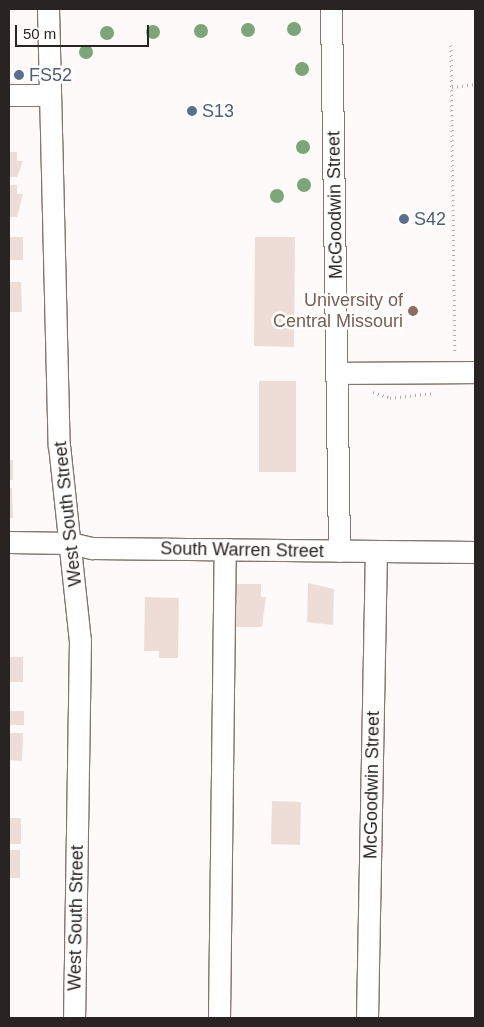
<!DOCTYPE html>
<style>
body{margin:0}
#map{position:relative;width:484px;height:1027px;overflow:hidden;background:#fdfaf9;font-family:Arial,sans-serif}
div>[style]{position:absolute}
.building>*{inset:0;background:#eeddd6}
.path>*{height:3px;margin-top:-1.5px;transform-origin:0;background:repeating-linear-gradient(90deg,#b0acaa 0 1px,transparent 0 5px)}
.roads{filter:drop-shadow(1px 0 #857670) drop-shadow(-1px 0 #857670) drop-shadow(0 1px #857670) drop-shadow(0 -1px #857670)}
.minor>*{height:21px;margin:-10.5px;padding:0 10.5px;transform-origin:10.5px;border-radius:10.5px;background:#fff}
.trees>*{width:14px;height:14px;margin:-7px;border-radius:50%;background:#7ca579}
.dots>*{width:14px;height:14px;translate:-50% -50%;box-sizing:border-box;border:2px solid #fff;border-radius:50%}
span{translate:-50% -50%;white-space:nowrap;text-align:center;line-height:1.15;-webkit-text-stroke:5px #fff;paint-order:stroke}
.service-label{font-size:18px;color:#4e5e75}
.left{translate:0 -50%;text-align:left}
.street-label{font-size:18px;color:#292321}
.education-label{font-size:18px;color:#785e54}
.right{translate:-100% -50%;text-align:right}
.frame{position:absolute;inset:0;border:10px solid #292321;pointer-events:none}
.scale{position:absolute;left:15px;top:25px;width:134px;height:22px;box-sizing:border-box;border:2px solid #292321;border-top:0;padding-left:6px;font-size:15px;line-height:18px;white-space:nowrap;color:#292321;-webkit-text-stroke:4px #fff;paint-order:stroke}
</style>
<div id="map">
<div class="building">
<i style="clip-path:polygon(9px 152px,17px 152px,17px 161px,23px 161px,17px 177px,9px 177px)"></i>
<i style="clip-path:polygon(9px 185px,17px 185px,17px 194px,23px 194px,17px 217px,9px 217px)"></i>
<i style="clip-path:polygon(9px 237px,23px 237px,23px 260px,9px 260px)"></i>
<i style="clip-path:polygon(255px 237px,295px 237px,294px 347px,254px 346px)"></i>
<i style="clip-path:polygon(9px 282px,21px 282px,22px 312px,9px 312px)"></i>
<i style="clip-path:polygon(259px 381px,296px 381px,296px 472px,259px 472px)"></i>
<i style="clip-path:polygon(9px 460px,13px 460px,13px 480px,9px 480px)"></i>
<i style="clip-path:polygon(9px 488px,12px 488px,13px 518px,9px 518px)"></i>
<i style="clip-path:polygon(308px 583px,334px 589px,333px 625px,307px 622px)"></i>
<i style="clip-path:polygon(236px 584px,261px 584px,261px 597px,266px 597px,262px 627px,236px 627px)"></i>
<i style="clip-path:polygon(145px 597px,179px 598px,178px 658px,159px 658px,159px 651px,144px 651px)"></i>
<i style="clip-path:polygon(9px 657px,23px 657px,23px 682px,9px 682px)"></i>
<i style="clip-path:polygon(9px 711px,24px 711px,24px 725px,9px 725px)"></i>
<i style="clip-path:polygon(9px 733px,23px 733px,22px 761px,9px 760px)"></i>
<i style="clip-path:polygon(272px 801px,301px 802px,300px 845px,271px 844px)"></i>
<i style="clip-path:polygon(9px 818px,21px 818px,21px 844px,9px 844px)"></i>
<i style="clip-path:polygon(9px 850px,20px 850px,20px 878px,9px 878px)"></i>
</div>
<div class="path">
<i style="left:451px;top:45px;width:309px;rotate:89.3deg"></i>
<i style="left:452px;top:87px;width:23px;rotate:-7deg"></i>
<i style="left:373px;top:392px;width:18px;rotate:19deg"></i>
<i style="left:390px;top:398px;width:44px;rotate:-6.5deg"></i>
</div>
<div class="roads">
<div class="minor">
<i style="left:48px;top:9px;width:436px;rotate:88.6deg"></i>
<i style="left:59px;top:445px;width:196px;rotate:83.9deg"></i>
<i style="left:80px;top:640px;width:378px;rotate:90.9deg"></i>
<i style="left:331px;top:9px;width:542px;rotate:89.15deg"></i>
<i style="left:9px;top:95px;width:41px"></i>
<i style="left:337px;top:373px;width:138px;rotate:-0.4deg"></i>
<i style="left:9px;top:542px;width:61px;rotate:0.9deg"></i>
<i style="left:70px;top:543px;width:23px;rotate:13deg"></i>
<i style="left:92px;top:548px;width:383px;rotate:0.6deg"></i>
<i style="left:219px;top:1018px;width:469px;rotate:-89.3deg"></i>
<i style="left:367px;top:1018px;width:467px;rotate:-88.9deg"></i>
</div>
</div>
<div class="trees">
<i style="left:294px;top:29px"></i>
<i style="left:248px;top:30px"></i>
<i style="left:201px;top:31px"></i>
<i style="left:153px;top:32px"></i>
<i style="left:107px;top:33px"></i>
<i style="left:86px;top:52px"></i>
<i style="left:302px;top:69px"></i>
<i style="left:303px;top:147px"></i>
<i style="left:304px;top:185px"></i>
<i style="left:277px;top:196px"></i>
</div>
<div class="dots">
<i style="left:19px;top:75px;background:#5c6f8a"></i>
<i style="left:192px;top:111px;background:#5c6f8a"></i>
<i style="left:404px;top:219px;background:#5c6f8a"></i>
<i style="left:413px;top:311px;background:#8d6e63"></i>
</div>
<div class="service-label">
<span class="left" style="left:29px;top:75px">FS52</span>
<span class="left" style="left:202px;top:111px">S13</span>
<span class="left" style="left:414px;top:219px">S42</span>
</div>
<div class="street-label">
<span style="left:335px;top:205px;rotate:-91deg">McGoodwin Street</span>
<span style="left:68px;top:514px;rotate:-96deg">West South Street</span>
<span style="left:242px;top:550px;rotate:1deg">South Warren Street</span>
<span style="left:372px;top:785px;rotate:-89deg">McGoodwin Street</span>
<span style="left:76px;top:918px;rotate:-89deg">West South Street</span>
</div>
<div class="education-label">
<span class="right" style="left:403px;top:311px">University of<br>Central Missouri</span>
</div>
<div class="frame"></div>
<div class="scale">50 m</div>
</div>
